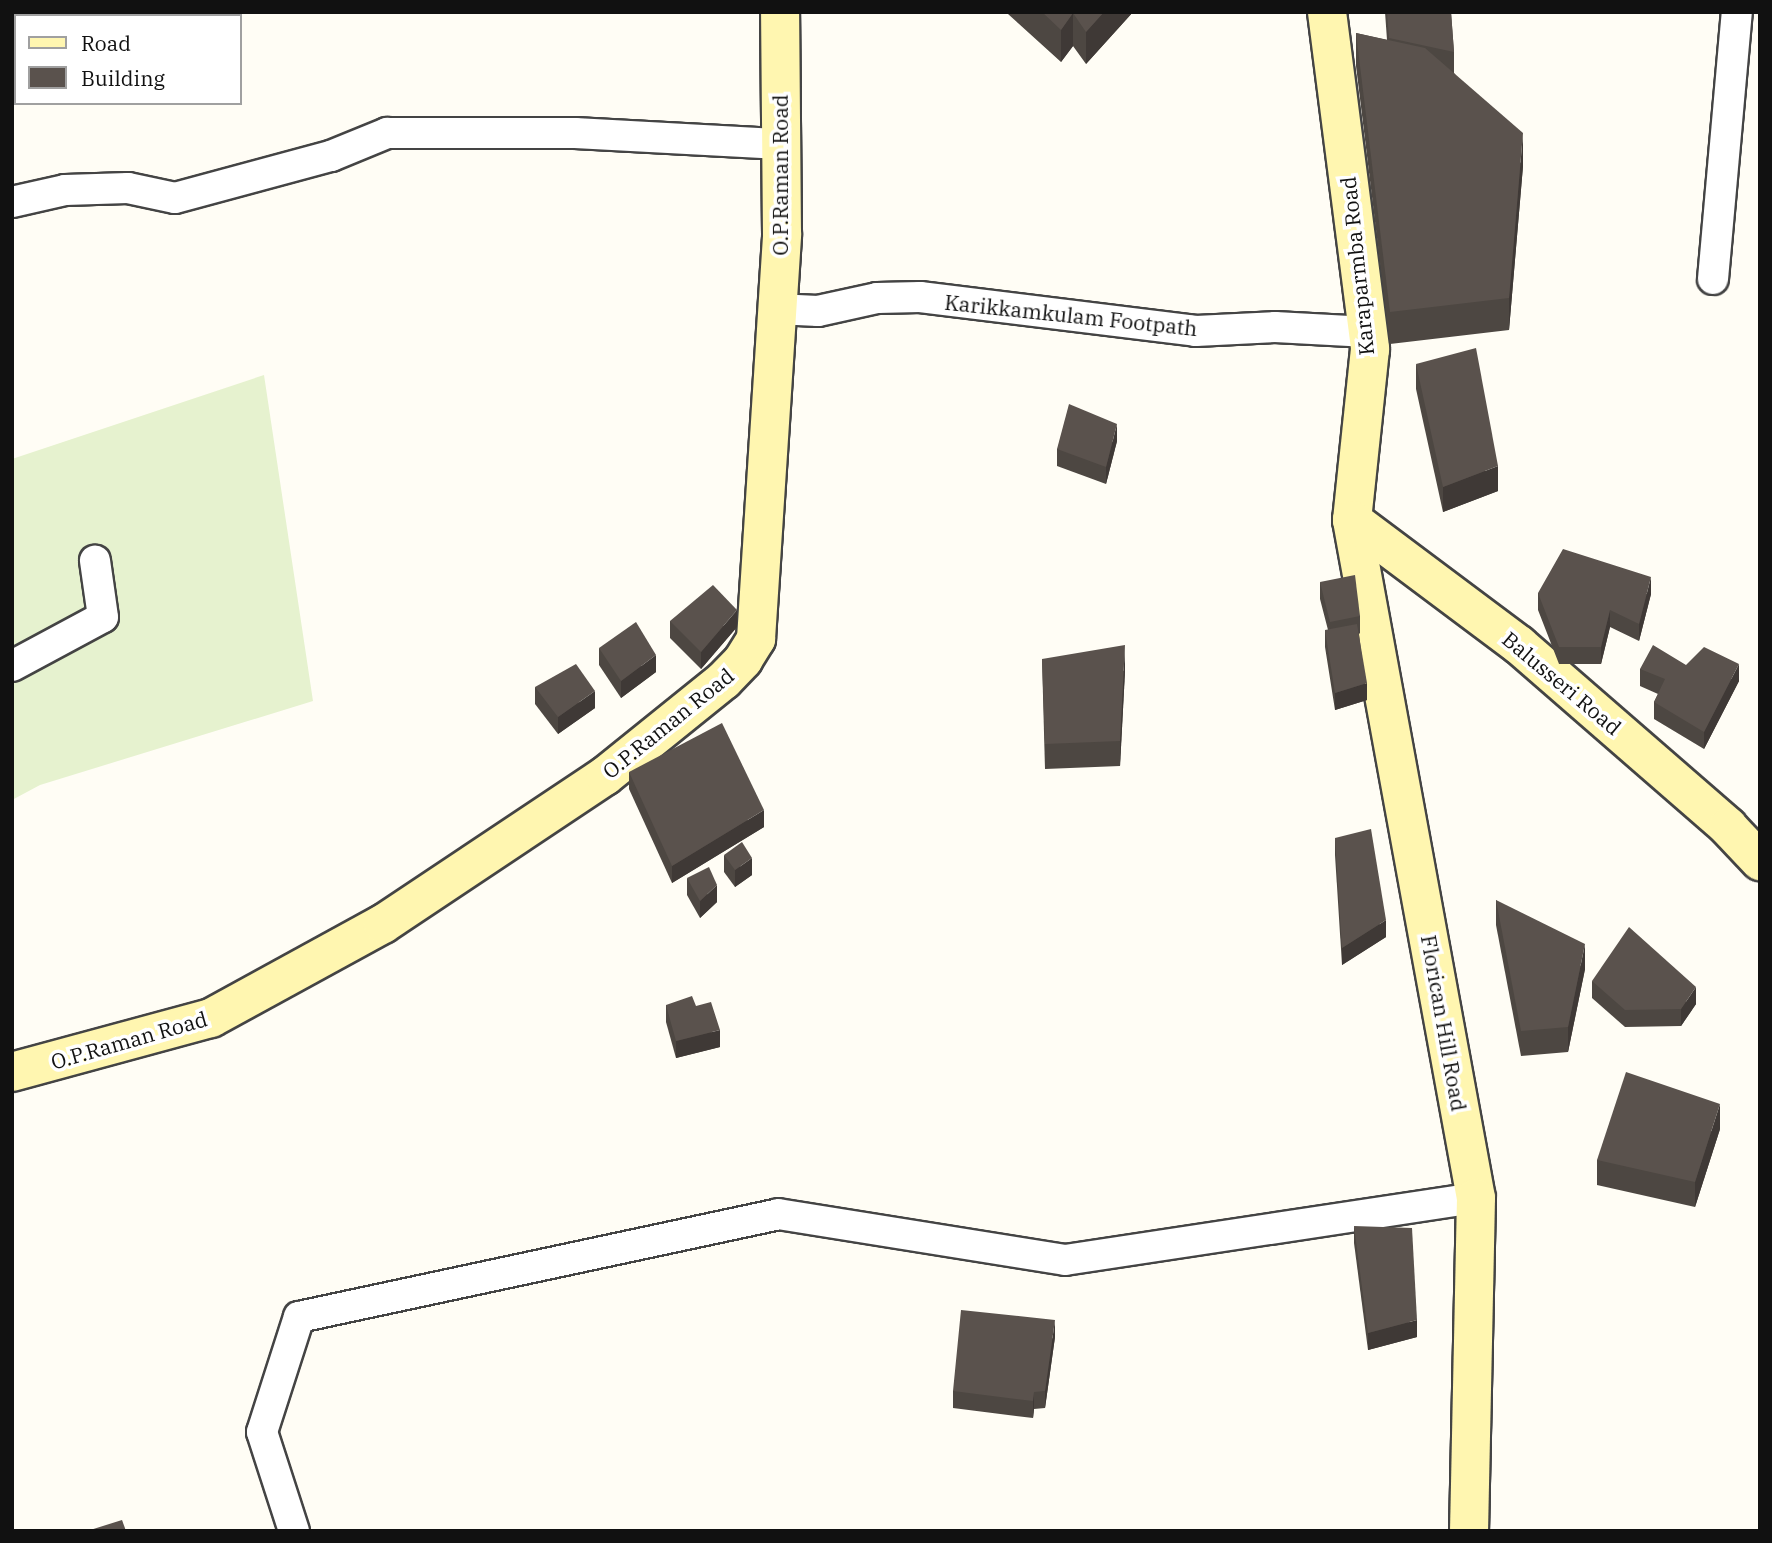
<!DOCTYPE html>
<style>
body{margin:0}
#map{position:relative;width:1772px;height:1543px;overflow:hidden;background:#fffdf5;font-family:"IBM Plex Serif",serif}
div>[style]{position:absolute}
.pitch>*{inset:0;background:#e6f2cf}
.roads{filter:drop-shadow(2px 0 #444) drop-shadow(-2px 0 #444) drop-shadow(0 2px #444) drop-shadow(0 -2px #444)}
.street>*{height:30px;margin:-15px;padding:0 15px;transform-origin:15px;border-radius:15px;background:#fff}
.secondary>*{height:38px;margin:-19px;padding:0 19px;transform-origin:19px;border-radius:19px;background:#fff6b0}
.wall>*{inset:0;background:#4d4742}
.shaded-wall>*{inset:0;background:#3f3936}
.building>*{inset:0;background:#5a524d}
span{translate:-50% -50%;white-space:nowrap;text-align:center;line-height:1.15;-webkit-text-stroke:7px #fff;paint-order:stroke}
.street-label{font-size:21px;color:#111}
.frame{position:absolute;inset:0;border:14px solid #111;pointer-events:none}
.legend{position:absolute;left:14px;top:14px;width:228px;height:91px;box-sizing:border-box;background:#fff;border:2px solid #a0a0a0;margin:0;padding:9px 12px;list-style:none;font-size:21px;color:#111}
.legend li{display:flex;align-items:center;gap:14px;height:35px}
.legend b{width:35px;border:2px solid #a0a0a0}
</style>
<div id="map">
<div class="pitch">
<i style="clip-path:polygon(264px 375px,313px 701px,40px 785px,12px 800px,12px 459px)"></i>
</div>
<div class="roads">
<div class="street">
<i style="left:12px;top:202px;width:54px;rotate:-12.8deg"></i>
<i style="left:65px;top:190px;width:63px;rotate:-1.8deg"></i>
<i style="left:128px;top:188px;width:48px;rotate:12deg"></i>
<i style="left:175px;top:198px;width:162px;rotate:-15.1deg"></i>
<i style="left:331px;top:156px;width:61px;rotate:-22.3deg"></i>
<i style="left:387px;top:133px;width:188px"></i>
<i style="left:575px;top:133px;width:206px;rotate:3.1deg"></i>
<i style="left:1713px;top:279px;width:268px;rotate:-84.9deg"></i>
<i style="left:776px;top:309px;width:42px;rotate:2.7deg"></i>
<i style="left:818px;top:311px;width:60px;rotate:-12.4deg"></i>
<i style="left:877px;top:298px;width:43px;rotate:-1.3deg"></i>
<i style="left:920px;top:297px;width:278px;rotate:7deg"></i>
<i style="left:1196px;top:331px;width:79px;rotate:-2.9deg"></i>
<i style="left:1275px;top:327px;width:93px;rotate:3.1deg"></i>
<i style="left:12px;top:666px;width:103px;rotate:-28.3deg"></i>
<i style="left:103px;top:617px;width:57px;rotate:-98.1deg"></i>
<i style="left:294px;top:1531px;width:104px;rotate:-107.9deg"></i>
<i style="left:262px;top:1432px;width:121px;rotate:-72.2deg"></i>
<i style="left:299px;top:1317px;width:490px;rotate:-12.1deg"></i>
<i style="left:778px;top:1214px;width:291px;rotate:9.1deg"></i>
<i style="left:1065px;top:1260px;width:416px;rotate:-8.6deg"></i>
</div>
<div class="secondary">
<i style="left:1327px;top:12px;width:340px;rotate:82.7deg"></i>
<i style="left:1370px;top:349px;width:172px;rotate:96deg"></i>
<i style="left:1352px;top:520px;width:689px;rotate:79.64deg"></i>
<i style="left:1476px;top:1198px;width:333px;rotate:91.2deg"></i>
<i style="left:1352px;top:520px;width:209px;rotate:36.8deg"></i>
<i style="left:1519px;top:645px;width:277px;rotate:41deg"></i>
<i style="left:1728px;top:827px;width:47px;rotate:46.7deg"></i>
<i style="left:12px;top:1072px;width:206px;rotate:-15.2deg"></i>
<i style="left:211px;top:1018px;width:196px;rotate:-28.7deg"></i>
<i style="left:383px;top:924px;width:267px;rotate:-33.7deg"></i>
<i style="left:605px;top:776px;width:153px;rotate:-38.9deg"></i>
<i style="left:724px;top:680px;width:28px;rotate:-46deg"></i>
<i style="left:743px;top:660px;width:25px;rotate:-58deg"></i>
<i style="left:756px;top:639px;width:406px;rotate:-86.3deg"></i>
<i style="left:782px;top:234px;width:222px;rotate:-90.5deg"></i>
</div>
</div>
<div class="wall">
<i style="clip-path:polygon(1008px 12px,1133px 12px,1086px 64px,1073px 46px,1061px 62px,1008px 14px)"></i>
<i style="clip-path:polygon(1385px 12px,1451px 12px,1454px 52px,1454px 73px,1523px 166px,1509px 330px,1390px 344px,1356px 66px,1356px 33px,1387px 40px)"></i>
<i style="clip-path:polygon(1416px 364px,1498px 491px,1443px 512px,1416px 389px)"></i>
<i style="clip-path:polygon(1760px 399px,1760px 423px,1758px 422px,1758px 405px)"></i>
<i style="clip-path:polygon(1117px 441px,1106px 484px,1057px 466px,1057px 449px)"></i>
<i style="clip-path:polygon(1320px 582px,1360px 616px,1360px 633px,1359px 634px,1367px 700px,1335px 710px,1325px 647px,1325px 630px,1328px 630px,1320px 599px)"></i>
<i style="clip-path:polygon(1538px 593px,1651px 594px,1639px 641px,1610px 627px,1601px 664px,1559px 664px,1538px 610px)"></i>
<i style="clip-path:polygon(670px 621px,737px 627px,701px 669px,670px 638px)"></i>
<i style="clip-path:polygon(599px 648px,656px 672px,621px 698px,599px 665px)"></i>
<i style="clip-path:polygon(1042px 659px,1125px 671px,1120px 766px,1045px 769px)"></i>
<i style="clip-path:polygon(1686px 665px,1739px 681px,1704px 749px,1654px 719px,1654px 702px,1658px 694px,1640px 686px,1640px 669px)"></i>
<i style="clip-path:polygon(535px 687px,595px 708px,558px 734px,535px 704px)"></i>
<i style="clip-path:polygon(629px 772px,764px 827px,672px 883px,629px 789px)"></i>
<i style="clip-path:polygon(1335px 838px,1386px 937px,1342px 965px,1335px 855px)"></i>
<i style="clip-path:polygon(724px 855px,752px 875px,735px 887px,724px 872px)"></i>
<i style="clip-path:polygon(687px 878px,717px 902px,700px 918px,687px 895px)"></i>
<i style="clip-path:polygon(1496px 900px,1585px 969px,1568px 1052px,1521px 1056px,1496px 925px)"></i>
<i style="clip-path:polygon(1592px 981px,1696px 1004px,1681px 1026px,1625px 1027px,1592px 998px)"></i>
<i style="clip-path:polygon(666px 1005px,696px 1006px,720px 1047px,676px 1058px,666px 1022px)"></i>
<i style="clip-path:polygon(1720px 1129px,1695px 1207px,1597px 1185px,1597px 1160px)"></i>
<i style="clip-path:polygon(1354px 1226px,1417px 1337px,1368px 1350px,1354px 1243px)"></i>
<i style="clip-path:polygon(1055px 1337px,1045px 1408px,1034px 1409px,1033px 1418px,953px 1408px,953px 1391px)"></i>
</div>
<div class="shaded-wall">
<i style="clip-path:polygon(1104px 12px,1133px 12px,1086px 64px,1086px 32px)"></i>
<i style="clip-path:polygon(1073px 13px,1073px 46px,1061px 62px,1061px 30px)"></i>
<i style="clip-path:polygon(1523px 133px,1523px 166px,1509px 330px,1509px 298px)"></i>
<i style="clip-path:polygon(1117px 424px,1117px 441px,1106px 484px,1106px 467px)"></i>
<i style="clip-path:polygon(1498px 466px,1498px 491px,1443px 512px,1443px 487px)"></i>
<i style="clip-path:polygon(1651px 577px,1651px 594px,1639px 641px,1639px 624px)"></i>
<i style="clip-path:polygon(737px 610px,737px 627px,701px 669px,701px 652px)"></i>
<i style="clip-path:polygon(1610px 610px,1610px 627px,1601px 664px,1601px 647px)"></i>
<i style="clip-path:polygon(1125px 645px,1125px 671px,1120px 766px,1120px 741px)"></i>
<i style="clip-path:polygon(656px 655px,656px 672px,621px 698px,621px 681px)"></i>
<i style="clip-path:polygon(1739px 664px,1739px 681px,1704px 749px,1704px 732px)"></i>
<i style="clip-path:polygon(1367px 683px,1367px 700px,1335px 710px,1335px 693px)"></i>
<i style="clip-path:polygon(595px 691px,595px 708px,558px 734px,558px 717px)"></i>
<i style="clip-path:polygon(764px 810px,764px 827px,672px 883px,672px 866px)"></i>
<i style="clip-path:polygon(752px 858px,752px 875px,735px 887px,735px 870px)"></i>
<i style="clip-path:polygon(717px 885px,717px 902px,700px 918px,700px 901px)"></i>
<i style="clip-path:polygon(1386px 920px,1386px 937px,1342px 965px,1342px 948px)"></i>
<i style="clip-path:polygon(1585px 944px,1585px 969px,1568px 1052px,1568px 1027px)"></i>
<i style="clip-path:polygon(1696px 987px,1696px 1004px,1681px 1026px,1681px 1009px)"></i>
<i style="clip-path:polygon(720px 1030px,720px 1047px,676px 1058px,676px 1041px)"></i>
<i style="clip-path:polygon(1720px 1104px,1720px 1129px,1695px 1207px,1695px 1182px)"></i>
<i style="clip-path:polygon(1055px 1320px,1055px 1337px,1045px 1408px,1045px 1391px)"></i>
<i style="clip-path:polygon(1417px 1320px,1417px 1337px,1368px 1350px,1368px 1333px)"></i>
<i style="clip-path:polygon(1034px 1392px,1034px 1409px,1033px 1418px,1033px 1401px)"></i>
</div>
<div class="building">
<i style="clip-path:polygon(1042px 12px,1104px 12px,1086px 32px,1073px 13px,1061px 30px)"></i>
<i style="clip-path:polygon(1387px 12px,1451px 12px,1454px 52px,1389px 38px)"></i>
<i style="clip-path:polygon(1356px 33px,1425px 48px,1523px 133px,1509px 298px,1390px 312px)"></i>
<i style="clip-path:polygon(1476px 348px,1498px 466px,1443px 487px,1416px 364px)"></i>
<i style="clip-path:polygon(1069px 404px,1117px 424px,1106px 467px,1057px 449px)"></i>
<i style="clip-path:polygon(1563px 549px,1651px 577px,1639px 624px,1610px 610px,1601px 647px,1559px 647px,1538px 593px)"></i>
<i style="clip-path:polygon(1355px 575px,1360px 616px,1330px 622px,1320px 582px)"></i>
<i style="clip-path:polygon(713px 585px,737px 610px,701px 652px,670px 621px)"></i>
<i style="clip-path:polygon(636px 622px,656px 655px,621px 681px,599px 648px)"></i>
<i style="clip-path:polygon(1357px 624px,1367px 683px,1335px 693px,1325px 630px)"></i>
<i style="clip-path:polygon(1125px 645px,1120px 741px,1045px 744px,1042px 659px)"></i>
<i style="clip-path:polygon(1653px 645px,1686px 665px,1704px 647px,1739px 664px,1704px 732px,1654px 702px,1665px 679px,1640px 669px)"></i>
<i style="clip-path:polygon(576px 664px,595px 691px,558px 717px,535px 687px)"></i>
<i style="clip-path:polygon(722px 723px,764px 810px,672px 866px,629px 772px)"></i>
<i style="clip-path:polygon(1371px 829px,1386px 920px,1342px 948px,1335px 838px)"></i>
<i style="clip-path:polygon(742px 842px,752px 858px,735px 870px,724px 855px)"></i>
<i style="clip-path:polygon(709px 867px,717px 885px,700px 901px,687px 878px)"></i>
<i style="clip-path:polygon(1496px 900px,1585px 944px,1568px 1027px,1521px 1031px)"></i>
<i style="clip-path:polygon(1629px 927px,1696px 987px,1681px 1009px,1625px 1010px,1592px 981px)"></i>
<i style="clip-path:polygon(692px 996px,696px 1006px,711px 1002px,720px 1030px,676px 1041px,666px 1005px)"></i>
<i style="clip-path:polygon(1626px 1072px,1720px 1104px,1695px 1182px,1597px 1160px)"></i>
<i style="clip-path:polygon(1354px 1226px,1412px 1228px,1417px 1320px,1368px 1333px)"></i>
<i style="clip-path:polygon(961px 1310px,1055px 1320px,1045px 1391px,1034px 1392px,1033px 1401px,953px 1391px)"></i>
<i style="clip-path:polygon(122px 1520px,126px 1531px,87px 1531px)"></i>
</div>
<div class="street-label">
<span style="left:780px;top:175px;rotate:-90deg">O.P.Raman Road</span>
<span style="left:1357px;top:266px;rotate:-96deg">Karaparmba Road</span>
<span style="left:1071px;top:315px;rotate:6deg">Karikkamkulam Footpath</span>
<span style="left:1562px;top:683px;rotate:40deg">Balusseri Road</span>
<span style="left:668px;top:723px;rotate:-39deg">O.P.Raman Road</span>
<span style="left:1444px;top:1023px;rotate:80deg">Florican Hill Road</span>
<span style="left:129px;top:1040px;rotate:-16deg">O.P.Raman Road</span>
</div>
<div class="frame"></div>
<ul class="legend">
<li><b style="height:9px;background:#fff6b0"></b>Road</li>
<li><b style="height:19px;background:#5a524d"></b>Building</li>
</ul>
</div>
